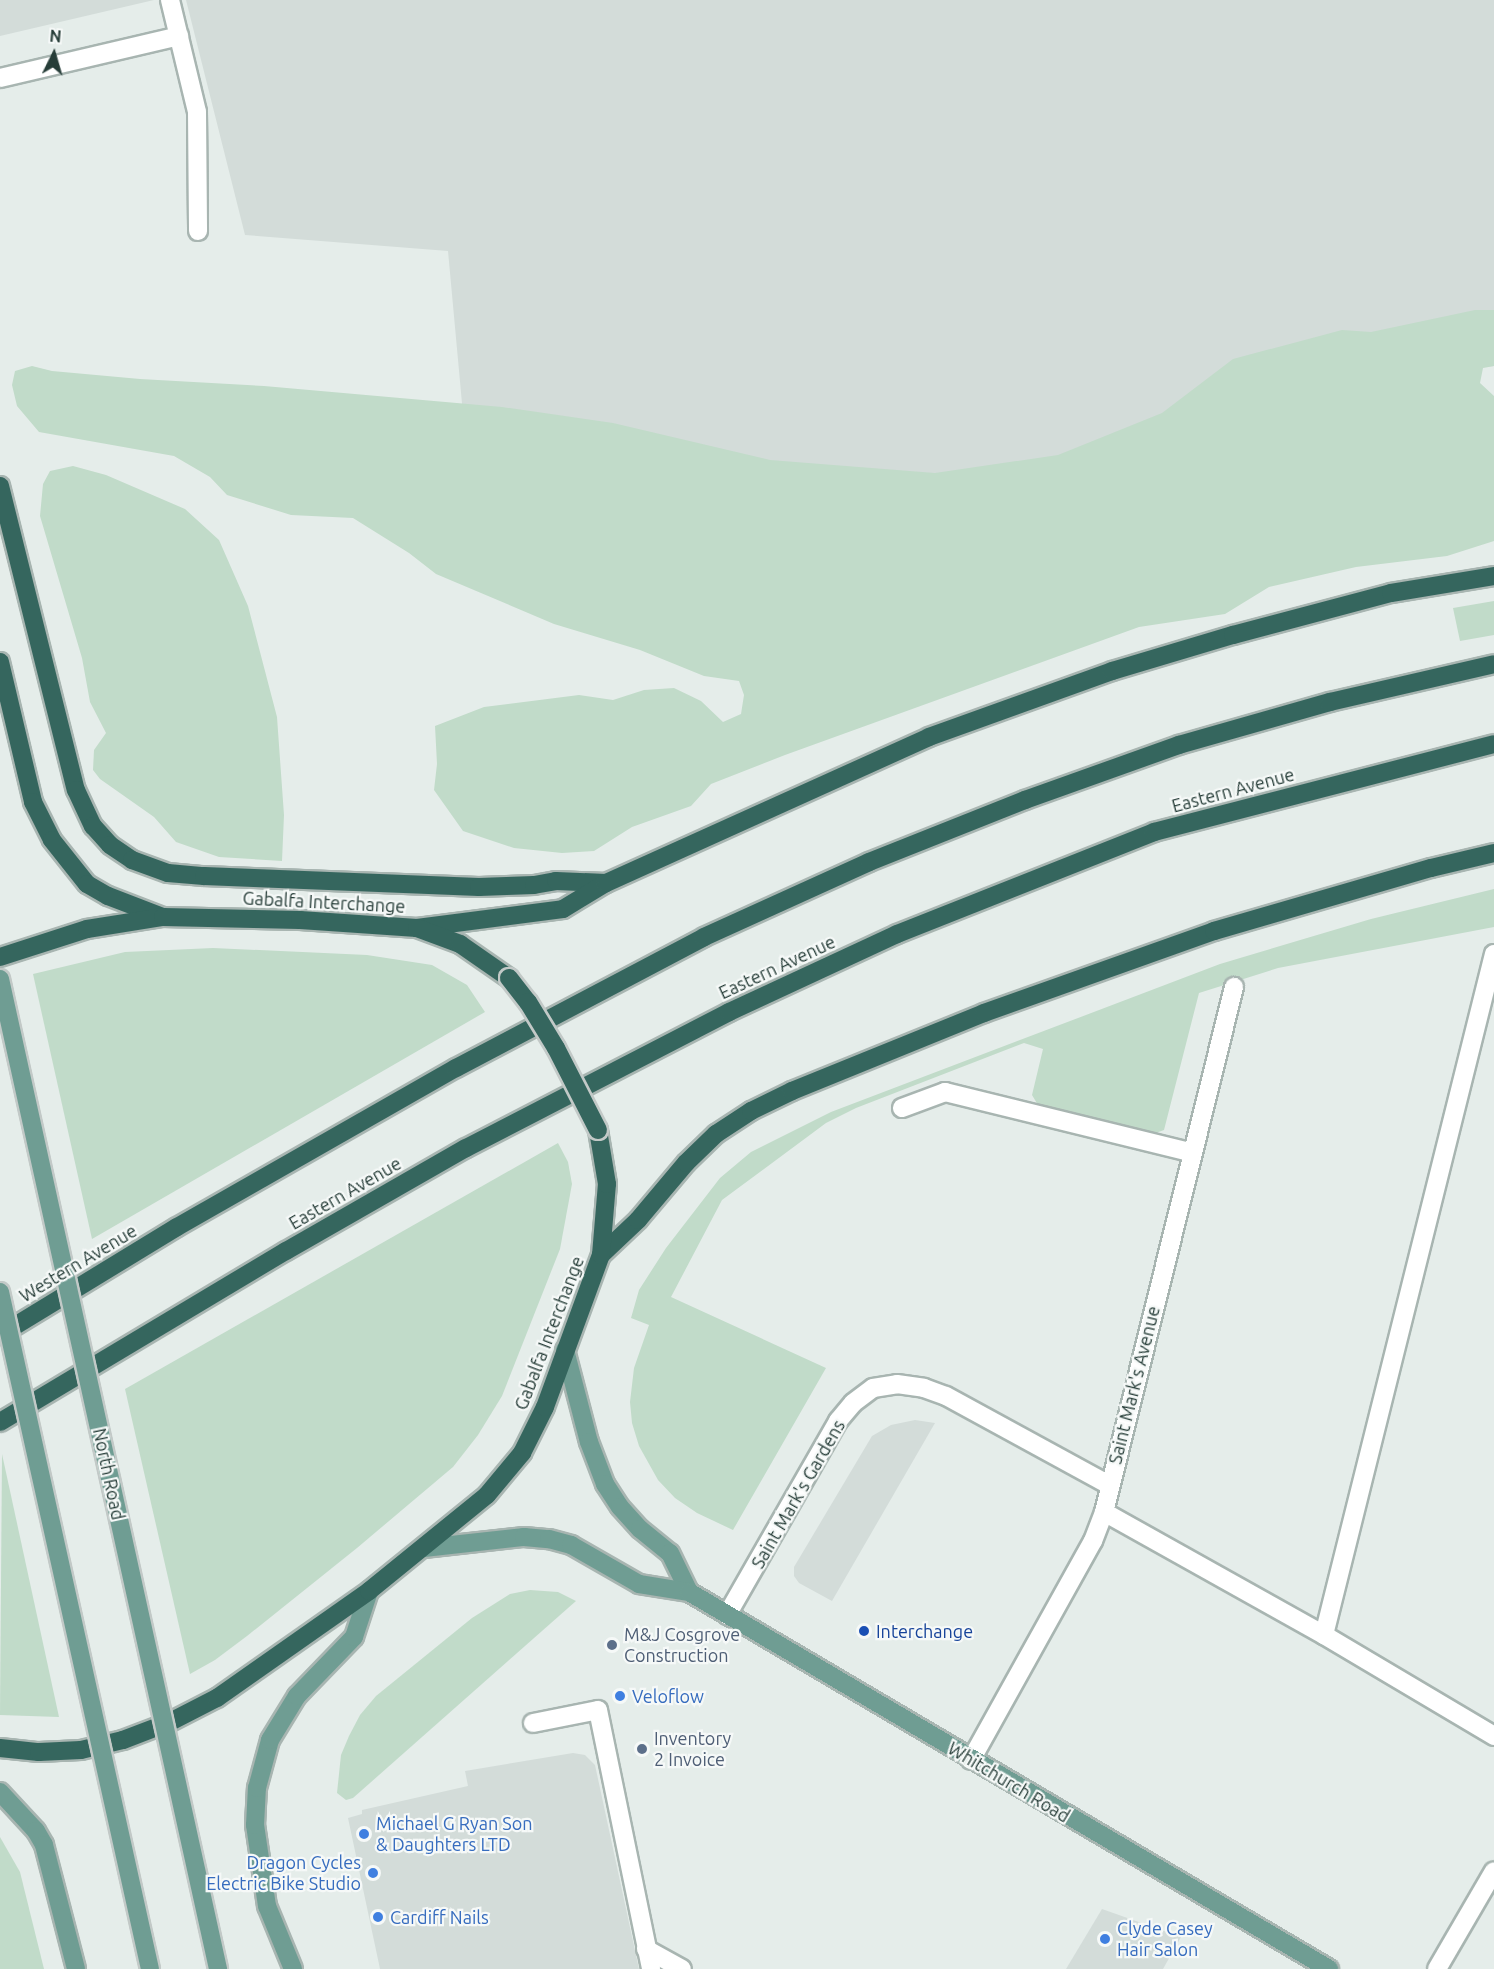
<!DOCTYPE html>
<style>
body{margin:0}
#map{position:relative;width:1494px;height:1969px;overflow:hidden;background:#e5edea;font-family:Ubuntu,sans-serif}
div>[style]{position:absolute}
.built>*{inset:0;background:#d3dcd9}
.green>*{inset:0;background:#c1dbc9}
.roads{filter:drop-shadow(2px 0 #a8b5b1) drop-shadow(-2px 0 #a8b5b1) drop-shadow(0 2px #a8b5b1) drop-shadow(0 -2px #a8b5b1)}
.lane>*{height:18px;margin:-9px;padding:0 9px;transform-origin:9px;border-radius:9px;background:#fff}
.street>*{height:18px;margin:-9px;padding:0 9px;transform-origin:9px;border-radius:9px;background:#fff}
.primary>*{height:18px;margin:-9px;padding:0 9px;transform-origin:9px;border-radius:9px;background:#6f9d93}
.highway>*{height:18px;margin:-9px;padding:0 9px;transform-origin:9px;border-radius:9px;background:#35665e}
.bridges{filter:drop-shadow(2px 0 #c2c9c7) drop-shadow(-2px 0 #c2c9c7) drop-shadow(0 2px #c2c9c7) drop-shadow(0 -2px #c2c9c7)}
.primary-bridge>*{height:18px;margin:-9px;padding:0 9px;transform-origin:9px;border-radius:9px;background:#6f9d93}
.highway-bridge>*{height:18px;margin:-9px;padding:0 9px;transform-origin:9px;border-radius:9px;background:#35665e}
.dots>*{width:16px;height:16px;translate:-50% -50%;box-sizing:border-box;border:3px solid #f6f9f8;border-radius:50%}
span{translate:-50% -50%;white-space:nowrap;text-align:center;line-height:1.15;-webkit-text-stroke:4.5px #f6f9f8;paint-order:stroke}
.street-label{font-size:18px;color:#263d38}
.transit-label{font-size:18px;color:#164399}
.left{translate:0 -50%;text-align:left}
.service-label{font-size:18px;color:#4e5e75}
.shop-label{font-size:18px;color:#366cbe}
.right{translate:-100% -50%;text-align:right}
.north{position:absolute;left:24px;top:24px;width:60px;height:60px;-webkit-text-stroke:4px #f6f9f8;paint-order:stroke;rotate:5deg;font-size:16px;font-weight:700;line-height:24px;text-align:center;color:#263d38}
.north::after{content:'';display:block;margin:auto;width:21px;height:27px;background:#263d38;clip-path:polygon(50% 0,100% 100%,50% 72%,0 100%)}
</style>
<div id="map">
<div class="built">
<i style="clip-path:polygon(0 0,154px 0,0 36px)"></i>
<i style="clip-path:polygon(186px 0,1494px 0,1494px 366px,1474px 368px,1049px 531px,464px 425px,448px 251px,245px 235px)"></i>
<i style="clip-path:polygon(915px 1420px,935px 1423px,832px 1601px,799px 1583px,794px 1576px,794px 1567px,872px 1436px,891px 1425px)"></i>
<i style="clip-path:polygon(573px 1753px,585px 1755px,595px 1765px,639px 1969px,380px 1969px,348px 1818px,362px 1814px,362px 1810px,468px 1786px,465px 1771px)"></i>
<i style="clip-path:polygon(1102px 1909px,1181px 1937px,1163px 1969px,1066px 1969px)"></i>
</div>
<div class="green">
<i style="clip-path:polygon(1475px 310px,1494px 310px,1494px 366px,1483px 368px,1480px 383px,1494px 396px,1494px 541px,1447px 556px,1356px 567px,1269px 587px,1225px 614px,1139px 627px,785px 755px,711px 784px,691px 806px,632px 827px,594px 851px,562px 853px,514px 848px,463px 831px,434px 790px,437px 764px,435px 726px,484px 707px,579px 695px,613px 700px,644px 690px,674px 688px,701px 701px,723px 722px,741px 714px,744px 695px,739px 681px,704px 676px,640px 650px,554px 624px,436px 574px,409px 553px,353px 518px,291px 515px,227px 495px,210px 477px,174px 456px,39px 432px,17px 406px,12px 385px,15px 371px,32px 366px,52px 371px,140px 379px,264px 386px,502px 407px,613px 423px,770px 460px,935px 473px,1058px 455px,1162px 413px,1233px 359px,1342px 330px,1371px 332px)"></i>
<i style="clip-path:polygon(73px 466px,106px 475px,185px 509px,219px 540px,248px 606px,277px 717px,284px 815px,282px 861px,219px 857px,176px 842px,154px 817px,100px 779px,93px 770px,94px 750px,106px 733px,90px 702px,82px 658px,40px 516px,43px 484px,50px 471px)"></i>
<i style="clip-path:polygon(1494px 601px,1494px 635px,1460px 641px,1453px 608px)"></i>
<i style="clip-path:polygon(1494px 889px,1494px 927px,1278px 968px,1199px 993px,1164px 1130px,1153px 1134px,1038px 1105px,1032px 1095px,1043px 1049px,1024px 1043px,856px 1108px,826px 1123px,722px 1200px,671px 1297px,826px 1368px,733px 1530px,697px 1513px,675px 1498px,658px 1480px,639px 1446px,632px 1423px,630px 1402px,634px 1368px,649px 1325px,631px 1318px,639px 1290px,666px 1248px,720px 1178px,751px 1152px,831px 1112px,1220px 964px,1371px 919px)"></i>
<i style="clip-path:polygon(213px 948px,367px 955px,432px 965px,467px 985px,485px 1012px,92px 1239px,33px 974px,125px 952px)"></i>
<i style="clip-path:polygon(558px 1143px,568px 1162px,572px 1184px,560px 1249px,502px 1396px,478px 1435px,453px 1467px,357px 1548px,247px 1636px,215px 1660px,190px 1674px,125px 1389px)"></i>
<i style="clip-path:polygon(2px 1454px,59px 1717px,0 1715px)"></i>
<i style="clip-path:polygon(530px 1590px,558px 1592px,576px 1601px,353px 1798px,346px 1800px,337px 1793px,341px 1755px,349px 1736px,360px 1715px,376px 1696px,472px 1618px,510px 1594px)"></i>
<i style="clip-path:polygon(0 1837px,20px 1872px,44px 1969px,0 1969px)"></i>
</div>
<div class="roads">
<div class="lane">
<i style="left:170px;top:0;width:115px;rotate:76.4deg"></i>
<i style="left:197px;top:112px;width:119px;rotate:89.5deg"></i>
<i style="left:1494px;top:954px;width:702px;rotate:104.02deg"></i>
<i style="left:1324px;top:1635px;width:198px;rotate:30.7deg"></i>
<i style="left:1104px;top:1512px;width:252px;rotate:29.2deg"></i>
<i style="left:533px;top:1723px;width:66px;rotate:-11.3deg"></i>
<i style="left:598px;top:1710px;width:264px;rotate:78.4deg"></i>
<i style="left:646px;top:1949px;width:41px;rotate:29.1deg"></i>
</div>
<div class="street">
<i style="left:0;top:78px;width:184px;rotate:-13.2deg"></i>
<i style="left:902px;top:1108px;width:46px;rotate:-20.4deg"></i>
<i style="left:945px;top:1092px;width:255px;rotate:13.8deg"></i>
<i style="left:727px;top:1615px;width:224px;rotate:-60.2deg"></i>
<i style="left:838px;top:1421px;width:23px;rotate:-50deg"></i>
<i style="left:853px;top:1403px;width:25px;rotate:-37deg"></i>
<i style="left:873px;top:1388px;width:24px;rotate:-9deg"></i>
<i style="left:897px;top:1384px;width:27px;rotate:8deg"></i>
<i style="left:924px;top:1388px;width:23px;rotate:20deg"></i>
<i style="left:946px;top:1396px;width:186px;rotate:28.6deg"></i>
<i style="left:971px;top:1760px;width:251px;rotate:-60.9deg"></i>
<i style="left:1093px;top:1541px;width:31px;rotate:-69deg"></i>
<i style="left:1104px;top:1512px;width:541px;rotate:-76.09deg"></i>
<i style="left:1437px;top:1969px;width:113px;rotate:-59.8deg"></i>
</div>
<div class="primary">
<i style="left:565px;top:1350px;width:95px;rotate:75.4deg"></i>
<i style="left:589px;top:1442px;width:45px;rotate:69.1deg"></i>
<i style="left:605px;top:1484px;width:27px;rotate:57deg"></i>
<i style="left:620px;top:1507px;width:30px;rotate:48deg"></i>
<i style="left:640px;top:1529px;width:38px;rotate:39deg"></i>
<i style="left:670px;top:1553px;width:43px;rotate:64deg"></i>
<i style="left:424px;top:1548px;width:101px;rotate:-6.3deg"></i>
<i style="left:524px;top:1537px;width:25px;rotate:5deg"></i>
<i style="left:549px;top:1539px;width:23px;rotate:15deg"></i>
<i style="left:571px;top:1545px;width:78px;rotate:29.8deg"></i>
<i style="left:639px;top:1584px;width:51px;rotate:9.1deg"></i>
<i style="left:689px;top:1592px;width:743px;rotate:30.5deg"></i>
<i style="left:0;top:1792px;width:53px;rotate:47.3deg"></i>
<i style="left:36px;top:1831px;width:16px;rotate:60deg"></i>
<i style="left:44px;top:1845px;width:128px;rotate:75.5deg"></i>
<i style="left:293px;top:1969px;width:68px;rotate:-112.4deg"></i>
<i style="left:267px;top:1906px;width:82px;rotate:-98.4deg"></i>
<i style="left:255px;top:1825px;width:37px;rotate:-87deg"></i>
<i style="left:257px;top:1788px;width:50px;rotate:-74.8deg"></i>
<i style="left:270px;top:1740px;width:52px;rotate:-58.5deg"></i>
<i style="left:297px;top:1696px;width:82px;rotate:-46deg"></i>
<i style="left:354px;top:1637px;width:48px;rotate:-71.9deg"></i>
</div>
<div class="highway">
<i style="left:0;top:486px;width:313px;rotate:76deg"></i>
<i style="left:76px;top:790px;width:40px;rotate:65deg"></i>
<i style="left:93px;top:826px;width:25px;rotate:48deg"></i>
<i style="left:110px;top:845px;width:27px;rotate:34deg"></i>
<i style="left:132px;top:860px;width:38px;rotate:20deg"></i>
<i style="left:168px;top:873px;width:36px;rotate:5deg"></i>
<i style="left:204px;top:876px;width:275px;rotate:2.3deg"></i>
<i style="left:479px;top:887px;width:55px;rotate:-2.1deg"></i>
<i style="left:534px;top:885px;width:22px;rotate:-10deg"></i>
<i style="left:556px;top:881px;width:50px;rotate:2.3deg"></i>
<i style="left:0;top:662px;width:144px;rotate:76.7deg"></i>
<i style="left:33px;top:802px;width:42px;rotate:63.4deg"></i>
<i style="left:52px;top:840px;width:56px;rotate:51.5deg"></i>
<i style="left:87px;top:884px;width:24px;rotate:30deg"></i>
<i style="left:108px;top:896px;width:59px;rotate:20.9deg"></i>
<i style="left:417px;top:928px;width:147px;rotate:-7.4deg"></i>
<i style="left:563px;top:909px;width:50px;rotate:-31.2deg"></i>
<i style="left:606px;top:883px;width:354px;rotate:-24.3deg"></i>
<i style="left:929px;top:737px;width:195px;rotate:-19.8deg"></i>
<i style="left:1112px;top:671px;width:126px;rotate:-16.6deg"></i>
<i style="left:1233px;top:635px;width:163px;rotate:-14.9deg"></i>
<i style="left:1391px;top:593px;width:104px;rotate:-9.4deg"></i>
<i style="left:0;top:957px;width:91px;rotate:-17.8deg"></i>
<i style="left:87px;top:929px;width:77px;rotate:-9deg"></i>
<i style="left:163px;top:917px;width:137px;rotate:1.3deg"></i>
<i style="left:300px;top:920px;width:117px;rotate:3.9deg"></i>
<i style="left:417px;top:928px;width:46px;rotate:20.4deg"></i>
<i style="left:460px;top:944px;width:60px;rotate:34.8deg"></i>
<i style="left:601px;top:1255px;width:51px;rotate:-43.4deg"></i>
<i style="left:638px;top:1220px;width:75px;rotate:-49.9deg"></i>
<i style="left:686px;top:1163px;width:42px;rotate:-44deg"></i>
<i style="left:716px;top:1134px;width:42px;rotate:-33.3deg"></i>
<i style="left:751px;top:1111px;width:46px;rotate:-26deg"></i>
<i style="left:792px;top:1091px;width:207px;rotate:-22.1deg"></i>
<i style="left:984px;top:1013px;width:244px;rotate:-19.6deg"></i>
<i style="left:1214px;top:931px;width:226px;rotate:-16.2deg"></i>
<i style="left:1431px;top:868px;width:65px;rotate:-13.4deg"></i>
<i style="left:0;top:1335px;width:207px;rotate:-31.4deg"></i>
<i style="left:177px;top:1227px;width:321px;rotate:-29.7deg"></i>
<i style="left:456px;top:1068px;width:280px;rotate:-27.8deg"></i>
<i style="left:704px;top:937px;width:181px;rotate:-24.4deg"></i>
<i style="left:869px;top:862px;width:168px;rotate:-21.7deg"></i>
<i style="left:1025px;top:800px;width:164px;rotate:-19.7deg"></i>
<i style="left:1179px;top:745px;width:157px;rotate:-15.9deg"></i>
<i style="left:1330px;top:702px;width:168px;rotate:-13deg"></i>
<i style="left:0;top:1422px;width:333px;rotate:-30.9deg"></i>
<i style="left:286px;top:1251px;width:207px;rotate:-29.8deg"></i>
<i style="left:466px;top:1148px;width:296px;rotate:-27.3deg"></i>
<i style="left:729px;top:1012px;width:185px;rotate:-24.9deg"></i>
<i style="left:897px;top:934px;width:277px;rotate:-21.6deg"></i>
<i style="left:1154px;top:832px;width:351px;rotate:-14.5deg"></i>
<i style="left:0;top:1748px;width:39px;rotate:6deg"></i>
<i style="left:39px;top:1752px;width:42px;rotate:-2.7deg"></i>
<i style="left:81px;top:1750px;width:43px;rotate:-13.4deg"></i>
<i style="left:123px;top:1740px;width:50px;rotate:-21deg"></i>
<i style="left:170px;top:1722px;width:53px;rotate:-27.1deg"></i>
<i style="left:217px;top:1698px;width:186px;rotate:-35.1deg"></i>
<i style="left:369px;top:1591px;width:152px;rotate:-39.1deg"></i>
<i style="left:487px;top:1495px;width:55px;rotate:-50.2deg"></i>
<i style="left:522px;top:1453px;width:51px;rotate:-63.4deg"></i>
<i style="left:545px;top:1407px;width:162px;rotate:-69.8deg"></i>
<i style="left:601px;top:1255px;width:71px;rotate:-85.2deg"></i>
<i style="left:607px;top:1184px;width:55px;rotate:-99.5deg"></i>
</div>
</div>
<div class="bridges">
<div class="primary-bridge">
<i style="left:0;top:979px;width:1014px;rotate:77.58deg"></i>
<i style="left:0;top:1292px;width:693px;rotate:77.51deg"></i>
</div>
<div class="highway-bridge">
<i style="left:509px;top:978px;width:31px;rotate:52deg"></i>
<i style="left:528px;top:1002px;width:54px;rotate:58.7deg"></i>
<i style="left:556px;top:1048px;width:92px;rotate:62.9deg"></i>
</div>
</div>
<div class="dots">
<i style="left:864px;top:1631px;background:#1a4fb4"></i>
<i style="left:612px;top:1645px;background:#5c6f8a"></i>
<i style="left:620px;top:1696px;background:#3f7fe0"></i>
<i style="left:642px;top:1749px;background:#5c6f8a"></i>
<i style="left:364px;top:1834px;background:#3f7fe0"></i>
<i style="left:373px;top:1873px;background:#3f7fe0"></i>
<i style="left:378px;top:1917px;background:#3f7fe0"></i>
<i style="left:1105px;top:1939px;background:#3f7fe0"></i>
</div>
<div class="street-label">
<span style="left:1233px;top:790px;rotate:-15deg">Eastern Avenue</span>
<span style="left:324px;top:902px;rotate:3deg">Gabalfa Interchange</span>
<span style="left:777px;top:967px;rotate:-25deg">Eastern Avenue</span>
<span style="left:345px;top:1193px;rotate:-30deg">Eastern Avenue</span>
<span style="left:78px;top:1263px;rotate:-31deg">Western Avenue</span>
<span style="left:549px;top:1333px;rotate:-69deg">Gabalfa Interchange</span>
<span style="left:1134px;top:1385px;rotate:-76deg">Saint Mark's Avenue</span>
<span style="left:109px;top:1474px;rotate:78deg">North Road</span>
<span style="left:798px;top:1494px;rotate:-60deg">Saint Mark's Gardens</span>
<span style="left:1009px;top:1782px;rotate:31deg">Whitchurch Road</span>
</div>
<div class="transit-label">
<span class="left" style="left:876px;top:1631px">Interchange</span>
</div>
<div class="service-label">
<span class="left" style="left:624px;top:1645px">M&amp;J Cosgrove<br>Construction</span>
<span class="left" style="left:654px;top:1749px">Inventory<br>2 Invoice</span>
</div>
<div class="shop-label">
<span class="left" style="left:632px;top:1696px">Veloflow</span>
<span class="left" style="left:376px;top:1834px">Michael G Ryan Son<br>&amp; Daughters LTD</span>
<span class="right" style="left:361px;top:1873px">Dragon Cycles<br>Electric Bike Studio</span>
<span class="left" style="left:390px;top:1917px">Cardiff Nails</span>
<span class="left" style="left:1117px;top:1939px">Clyde Casey<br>Hair Salon</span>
</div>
<div class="north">N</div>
</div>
